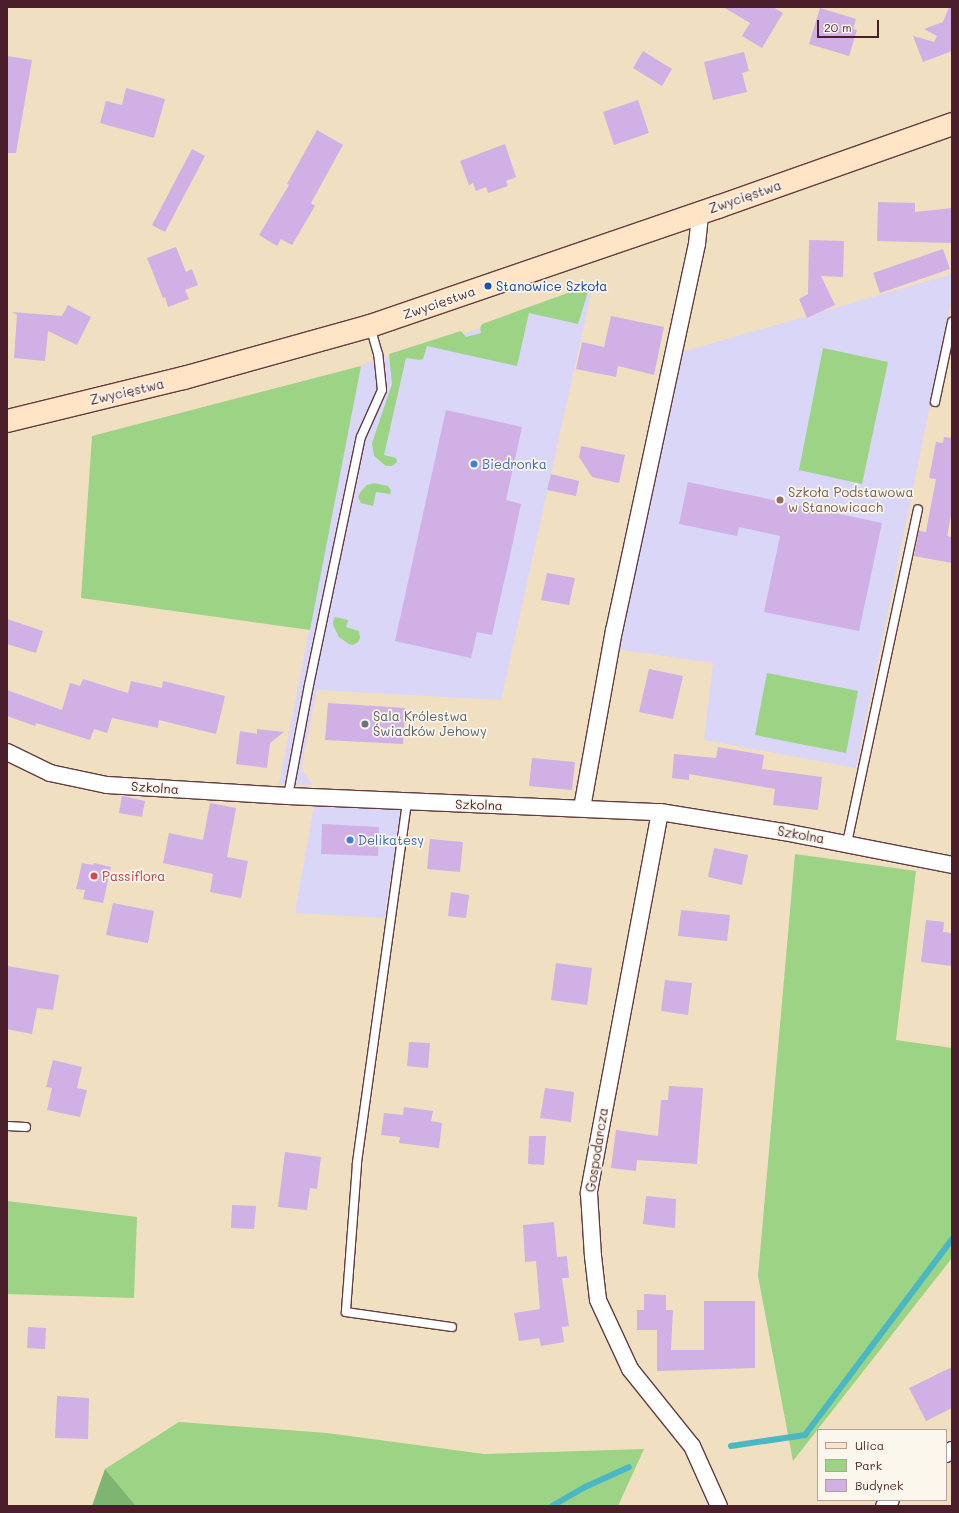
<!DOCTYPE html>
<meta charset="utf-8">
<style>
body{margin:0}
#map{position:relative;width:959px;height:1513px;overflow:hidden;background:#f0e0c1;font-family:Mali,sans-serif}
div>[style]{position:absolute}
.built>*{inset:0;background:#d9d6f7}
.green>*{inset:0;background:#9cd385}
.forest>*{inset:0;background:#7db572}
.stream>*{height:6px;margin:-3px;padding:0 3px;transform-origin:3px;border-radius:3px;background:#4ab7c4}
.building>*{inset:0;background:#d0b0e5}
.roads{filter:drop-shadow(1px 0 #633c42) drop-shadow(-1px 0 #633c42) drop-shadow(0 1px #633c42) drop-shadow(0 -1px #633c42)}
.lane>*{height:8px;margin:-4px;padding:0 4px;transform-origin:4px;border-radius:4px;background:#fff}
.street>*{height:16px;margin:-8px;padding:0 8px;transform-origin:8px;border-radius:8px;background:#fff}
.secondary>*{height:22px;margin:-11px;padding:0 11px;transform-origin:11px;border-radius:11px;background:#ffe4c6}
.dots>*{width:11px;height:11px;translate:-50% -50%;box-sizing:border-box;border:2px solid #fbf7ec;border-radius:50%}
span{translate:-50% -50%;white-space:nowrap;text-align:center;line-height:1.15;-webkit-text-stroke:3.5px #fbf7ec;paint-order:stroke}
.street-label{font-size:13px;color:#4a1f2b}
.transit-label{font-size:13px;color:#164399}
.left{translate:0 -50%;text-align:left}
.shop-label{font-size:13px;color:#366cbe}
.education-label{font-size:13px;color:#785e54}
.worship-label{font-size:13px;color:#5b616d}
.health-label{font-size:13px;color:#be3a42}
.frame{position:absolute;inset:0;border:8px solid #4a1f2b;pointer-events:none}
.legend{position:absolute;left:817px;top:1429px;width:130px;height:72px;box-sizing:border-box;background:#fbf7ec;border:1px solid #b4a19f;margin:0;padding:5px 7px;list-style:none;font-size:12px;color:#4a1f2b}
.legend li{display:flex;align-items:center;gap:8px;height:20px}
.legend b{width:20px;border:1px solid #b4a19f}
.scale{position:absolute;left:817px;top:20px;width:62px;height:18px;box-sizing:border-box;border:2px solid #4a1f2b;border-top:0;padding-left:5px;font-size:12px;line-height:14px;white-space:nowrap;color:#4a1f2b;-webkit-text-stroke:3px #fbf7ec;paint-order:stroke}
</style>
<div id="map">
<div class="built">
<i style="clip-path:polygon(952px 274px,952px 297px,856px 768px,704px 740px,713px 663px,616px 649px,682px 352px)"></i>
<i style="clip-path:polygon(592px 289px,501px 700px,317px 690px,301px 769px,313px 785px,279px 784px,361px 366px,366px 363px,446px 340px)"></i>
<i style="clip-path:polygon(314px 805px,401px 808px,385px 918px,295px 913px)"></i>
</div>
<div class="green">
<i style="clip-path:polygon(590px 285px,578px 324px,529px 313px,517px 366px,427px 346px,423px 359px,420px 360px,406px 358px,384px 455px,396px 458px,397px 462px,392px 466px,386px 466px,374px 456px,372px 443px,392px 384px,389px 354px,461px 331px,466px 337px,481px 333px,480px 328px,482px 324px)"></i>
<i style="clip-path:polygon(823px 348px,888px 362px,862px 484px,799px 470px)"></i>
<i style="clip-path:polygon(361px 366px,310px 630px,81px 598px,92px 436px)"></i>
<i style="clip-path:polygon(374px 483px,388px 486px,391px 491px,390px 494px,376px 492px,373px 506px,361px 503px,358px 497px,361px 491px,367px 485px)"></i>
<i style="clip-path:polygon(335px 617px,348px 620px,346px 627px,359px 631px,360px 638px,358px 642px,353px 645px,349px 644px,339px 637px,333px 625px,333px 621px)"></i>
<i style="clip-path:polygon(767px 673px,858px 691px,846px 753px,755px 735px)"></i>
<i style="clip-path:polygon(795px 854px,916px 871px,896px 1040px,952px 1048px,952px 1258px,793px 1461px,758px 1276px)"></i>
<i style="clip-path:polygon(7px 1201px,137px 1217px,134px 1298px,7px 1294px)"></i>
<i style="clip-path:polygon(179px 1422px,327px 1433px,484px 1454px,644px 1449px,618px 1506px,136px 1506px,105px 1469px)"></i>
</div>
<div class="forest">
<i style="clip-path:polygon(105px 1469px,136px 1506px,92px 1506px)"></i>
</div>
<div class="stream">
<i style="left:731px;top:1446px;width:75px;rotate:-8.5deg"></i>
<i style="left:805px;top:1435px;width:245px;rotate:-53.1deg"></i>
<i style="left:552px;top:1506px;width:38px;rotate:-30deg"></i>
<i style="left:585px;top:1487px;width:48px;rotate:-24.4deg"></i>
</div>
<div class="building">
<i style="clip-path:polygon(723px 7px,773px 7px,783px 13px,762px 48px,742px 36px,750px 23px)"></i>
<i style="clip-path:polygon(949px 7px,952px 7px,952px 51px,923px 62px,913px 36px,934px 42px,937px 36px,924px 29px,943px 22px)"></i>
<i style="clip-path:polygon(820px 8px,856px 19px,853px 29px,857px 30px,849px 56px,809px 44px)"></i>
<i style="clip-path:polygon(643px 51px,672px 69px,662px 86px,633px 68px)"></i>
<i style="clip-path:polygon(744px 52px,749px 71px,742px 73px,747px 92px,713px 100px,704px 62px)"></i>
<i style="clip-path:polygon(7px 56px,32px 60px,16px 153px,7px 153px)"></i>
<i style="clip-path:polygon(126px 88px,165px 99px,154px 138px,100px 123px,106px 101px,122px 105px)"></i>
<i style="clip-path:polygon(638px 100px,649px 133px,614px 145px,603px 112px)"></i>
<i style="clip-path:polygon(317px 130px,343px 145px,311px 203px,315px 206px,292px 245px,281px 239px,277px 246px,259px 235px,289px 185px,287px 184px)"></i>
<i style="clip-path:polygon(505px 144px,516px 177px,506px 181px,508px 186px,488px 193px,486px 187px,476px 191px,473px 183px,469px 185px,460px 161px)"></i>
<i style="clip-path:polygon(192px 149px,205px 156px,165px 232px,152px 225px)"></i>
<i style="clip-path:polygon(878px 202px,915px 203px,915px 212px,952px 208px,952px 243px,877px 241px)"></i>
<i style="clip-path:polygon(809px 240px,844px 241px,843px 277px,821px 276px,835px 305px,807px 318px,799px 299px,808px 294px)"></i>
<i style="clip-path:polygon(176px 247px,186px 272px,192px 269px,198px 285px,185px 290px,189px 299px,168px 307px,165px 297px,163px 298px,147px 258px)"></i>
<i style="clip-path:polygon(943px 249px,950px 269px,880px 293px,873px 273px)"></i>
<i style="clip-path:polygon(68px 305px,91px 317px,77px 345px,48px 331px,45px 361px,14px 358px,17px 315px,12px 312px,62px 316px)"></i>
<i style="clip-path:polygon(611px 316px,664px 327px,654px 375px,618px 366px,616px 377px,576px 369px,582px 342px,604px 347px)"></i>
<i style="clip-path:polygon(446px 410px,522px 427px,506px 500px,521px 504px,509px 560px,492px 635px,477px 632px,471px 658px,395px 641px)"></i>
<i style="clip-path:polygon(944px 437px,952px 438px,952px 511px,947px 536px,952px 537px,952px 563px,914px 556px,919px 531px,926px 532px,936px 479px,929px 478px,936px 442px,943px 443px)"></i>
<i style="clip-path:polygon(581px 446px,625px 455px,619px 483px,592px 477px,579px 457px)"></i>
<i style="clip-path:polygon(551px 474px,579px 481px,576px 496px,547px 490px)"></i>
<i style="clip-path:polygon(688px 482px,882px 523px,859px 631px,764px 612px,780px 536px,739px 527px,737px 536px,679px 524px)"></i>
<i style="clip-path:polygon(547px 573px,575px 578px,569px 605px,541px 600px)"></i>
<i style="clip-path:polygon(7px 619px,43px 631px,36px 653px,7px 644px)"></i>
<i style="clip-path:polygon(649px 669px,683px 676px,673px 719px,639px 712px)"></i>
<i style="clip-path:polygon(83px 679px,128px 693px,131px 681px,162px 688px,163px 681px,225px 696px,216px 734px,159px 720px,158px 728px,112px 718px,107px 733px,94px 729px,90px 740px,36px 723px,35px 726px,7px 716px,7px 690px,62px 710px,70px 683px,80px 686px)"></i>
<i style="clip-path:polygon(328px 703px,405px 708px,403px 744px,325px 740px)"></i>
<i style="clip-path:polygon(257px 729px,284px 732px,270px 743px,267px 768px,236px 764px,240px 731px,257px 734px)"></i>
<i style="clip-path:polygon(718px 747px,764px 755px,762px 769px,822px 777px,818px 810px,773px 805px,775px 789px,689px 774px,689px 780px,672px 778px,674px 754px,716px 758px)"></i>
<i style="clip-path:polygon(532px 758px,575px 762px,572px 790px,529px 786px)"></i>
<i style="clip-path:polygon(122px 796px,145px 801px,142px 817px,119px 813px)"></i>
<i style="clip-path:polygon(210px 803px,236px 808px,227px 857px,248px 861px,241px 898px,210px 892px,213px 874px,163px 863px,169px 833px,203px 840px)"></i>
<i style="clip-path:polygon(322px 824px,379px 827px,378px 856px,321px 854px)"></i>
<i style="clip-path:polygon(430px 839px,463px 842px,460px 872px,427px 869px)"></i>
<i style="clip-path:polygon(714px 848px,748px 855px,742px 885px,708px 877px)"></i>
<i style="clip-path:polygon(82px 863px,93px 865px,94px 863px,111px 867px,103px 903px,83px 899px,85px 890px,76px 889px)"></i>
<i style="clip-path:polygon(451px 892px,469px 895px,466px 918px,448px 916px)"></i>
<i style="clip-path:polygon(113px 903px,154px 911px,148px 943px,106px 935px)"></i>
<i style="clip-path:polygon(681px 910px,730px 915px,727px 941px,678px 936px)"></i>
<i style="clip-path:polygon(926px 920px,944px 922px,943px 932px,952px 933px,952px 966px,921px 962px)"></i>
<i style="clip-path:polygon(556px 963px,592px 968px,587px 1005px,551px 1000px)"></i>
<i style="clip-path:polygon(7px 966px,59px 975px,53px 1010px,37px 1008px,32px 1034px,7px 1029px)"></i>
<i style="clip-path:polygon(665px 980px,692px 983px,688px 1015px,661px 1011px)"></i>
<i style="clip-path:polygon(409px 1042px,430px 1043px,428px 1068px,407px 1066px)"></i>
<i style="clip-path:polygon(53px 1060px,82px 1067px,77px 1088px,87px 1090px,80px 1117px,47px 1110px,52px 1088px,46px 1087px)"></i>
<i style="clip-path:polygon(669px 1086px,703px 1088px,697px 1164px,637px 1160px,636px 1171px,611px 1168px,616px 1130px,658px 1136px,661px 1100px,668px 1100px)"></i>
<i style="clip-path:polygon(545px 1088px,574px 1092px,571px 1122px,540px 1118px)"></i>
<i style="clip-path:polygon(404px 1107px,433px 1111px,431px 1121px,442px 1123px,439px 1148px,399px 1143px,400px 1137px,381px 1135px,384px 1113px,403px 1115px)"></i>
<i style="clip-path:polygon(529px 1136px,546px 1136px,544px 1165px,528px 1164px)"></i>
<i style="clip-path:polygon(285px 1152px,321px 1157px,317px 1189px,310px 1188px,307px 1210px,278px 1207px)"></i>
<i style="clip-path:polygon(646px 1196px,676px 1199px,675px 1228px,643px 1224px)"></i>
<i style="clip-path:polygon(232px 1205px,256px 1206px,254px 1229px,231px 1228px)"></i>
<i style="clip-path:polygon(554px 1222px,557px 1257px,567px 1256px,569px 1278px,562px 1278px,569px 1326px,562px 1327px,564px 1342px,541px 1346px,539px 1338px,519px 1341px,514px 1313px,540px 1309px,536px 1261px,525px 1262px,523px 1225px)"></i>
<i style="clip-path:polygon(644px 1294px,666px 1295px,666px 1310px,673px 1310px,671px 1350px,704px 1350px,704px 1301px,755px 1301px,755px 1368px,657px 1371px,657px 1330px,637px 1330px,637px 1310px,644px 1310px)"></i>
<i style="clip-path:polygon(28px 1327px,46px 1328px,45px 1349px,27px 1348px)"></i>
<i style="clip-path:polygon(952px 1367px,952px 1408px,926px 1421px,909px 1388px)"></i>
<i style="clip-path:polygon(57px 1396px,89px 1398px,88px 1439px,55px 1438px)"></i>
</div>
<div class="roads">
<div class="lane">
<i style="left:935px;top:402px;width:82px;rotate:-78deg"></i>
<i style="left:288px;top:796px;width:113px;rotate:-79.3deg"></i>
<i style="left:309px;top:685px;width:253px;rotate:-78.2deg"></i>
<i style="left:361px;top:437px;width:51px;rotate:-65.9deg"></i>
<i style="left:382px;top:390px;width:36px;rotate:-96deg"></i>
<i style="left:378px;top:354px;width:29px;rotate:-106deg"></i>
<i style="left:407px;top:802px;width:365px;rotate:97.9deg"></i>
<i style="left:357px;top:1164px;width:148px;rotate:94.3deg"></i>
<i style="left:346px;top:1312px;width:107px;rotate:8.1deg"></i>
<i style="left:847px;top:843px;width:341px;rotate:-78deg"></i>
<i style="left:7px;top:1126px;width:19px;rotate:3deg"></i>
</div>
<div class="street">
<i style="left:7px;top:752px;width:48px;rotate:26deg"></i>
<i style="left:50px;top:773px;width:58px;rotate:11.9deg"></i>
<i style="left:107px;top:785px;width:181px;rotate:3.5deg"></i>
<i style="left:288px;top:796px;width:372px;rotate:2.5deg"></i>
<i style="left:660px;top:812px;width:126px;rotate:9.2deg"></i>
<i style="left:784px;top:832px;width:171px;rotate:11.1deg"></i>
<i style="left:582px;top:808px;width:180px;rotate:-79.8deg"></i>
<i style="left:614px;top:631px;width:396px;rotate:-77.9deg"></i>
<i style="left:697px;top:244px;width:31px;rotate:-84deg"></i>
<i style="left:660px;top:812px;width:388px;rotate:100.6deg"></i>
<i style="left:589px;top:1193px;width:63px;rotate:86.4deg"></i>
<i style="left:593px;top:1256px;width:44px;rotate:83.5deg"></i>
<i style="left:598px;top:1300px;width:76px;rotate:65.1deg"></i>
<i style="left:630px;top:1369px;width:99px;rotate:51.2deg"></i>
<i style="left:692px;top:1446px;width:66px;rotate:65.8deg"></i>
<i style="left:946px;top:1454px;width:7px;rotate:-34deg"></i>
<i style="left:884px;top:1506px;width:9px;rotate:-41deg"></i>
</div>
<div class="secondary">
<i style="left:7px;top:421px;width:182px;rotate:-13.7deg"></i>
<i style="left:184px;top:378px;width:193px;rotate:-15.6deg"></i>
<i style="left:370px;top:326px;width:368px;rotate:-18.9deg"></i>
<i style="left:718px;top:207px;width:248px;rotate:-19.5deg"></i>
</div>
</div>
<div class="dots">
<i style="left:488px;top:286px;background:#1a4fb4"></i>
<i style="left:474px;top:464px;background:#3f7fe0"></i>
<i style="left:780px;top:500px;background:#8d6e63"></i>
<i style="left:365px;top:724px;background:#6b7280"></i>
<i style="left:350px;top:840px;background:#3f7fe0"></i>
<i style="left:94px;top:876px;background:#e0444e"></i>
</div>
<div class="street-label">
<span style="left:745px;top:197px;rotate:-19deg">Zwycięstwa</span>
<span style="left:439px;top:303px;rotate:-19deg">Zwycięstwa</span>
<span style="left:127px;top:392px;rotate:-13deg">Zwycięstwa</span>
<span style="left:155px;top:788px;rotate:4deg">Szkolna</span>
<span style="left:479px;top:805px;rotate:2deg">Szkolna</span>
<span style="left:801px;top:835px;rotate:10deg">Szkolna</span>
<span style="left:597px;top:1150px;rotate:-81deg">Gospodarcza</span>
</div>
<div class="transit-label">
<span class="left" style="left:496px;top:286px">Stanowice Szkoła</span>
</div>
<div class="shop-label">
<span class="left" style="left:482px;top:464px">Biedronka</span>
<span class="left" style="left:358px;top:840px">Delikatesy</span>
</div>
<div class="education-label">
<span class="left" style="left:788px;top:500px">Szkoła Podstawowa<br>w Stanowicach</span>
</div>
<div class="worship-label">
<span class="left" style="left:373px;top:724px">Sala Królestwa<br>Świadków Jehowy</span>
</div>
<div class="health-label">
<span class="left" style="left:102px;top:876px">Passiflora</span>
</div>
<div class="frame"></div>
<ul class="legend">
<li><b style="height:5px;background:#ffe4c6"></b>Ulica</li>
<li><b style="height:11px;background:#9cd385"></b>Park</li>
<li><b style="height:11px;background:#d0b0e5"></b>Budynek</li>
</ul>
<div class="scale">20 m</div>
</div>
